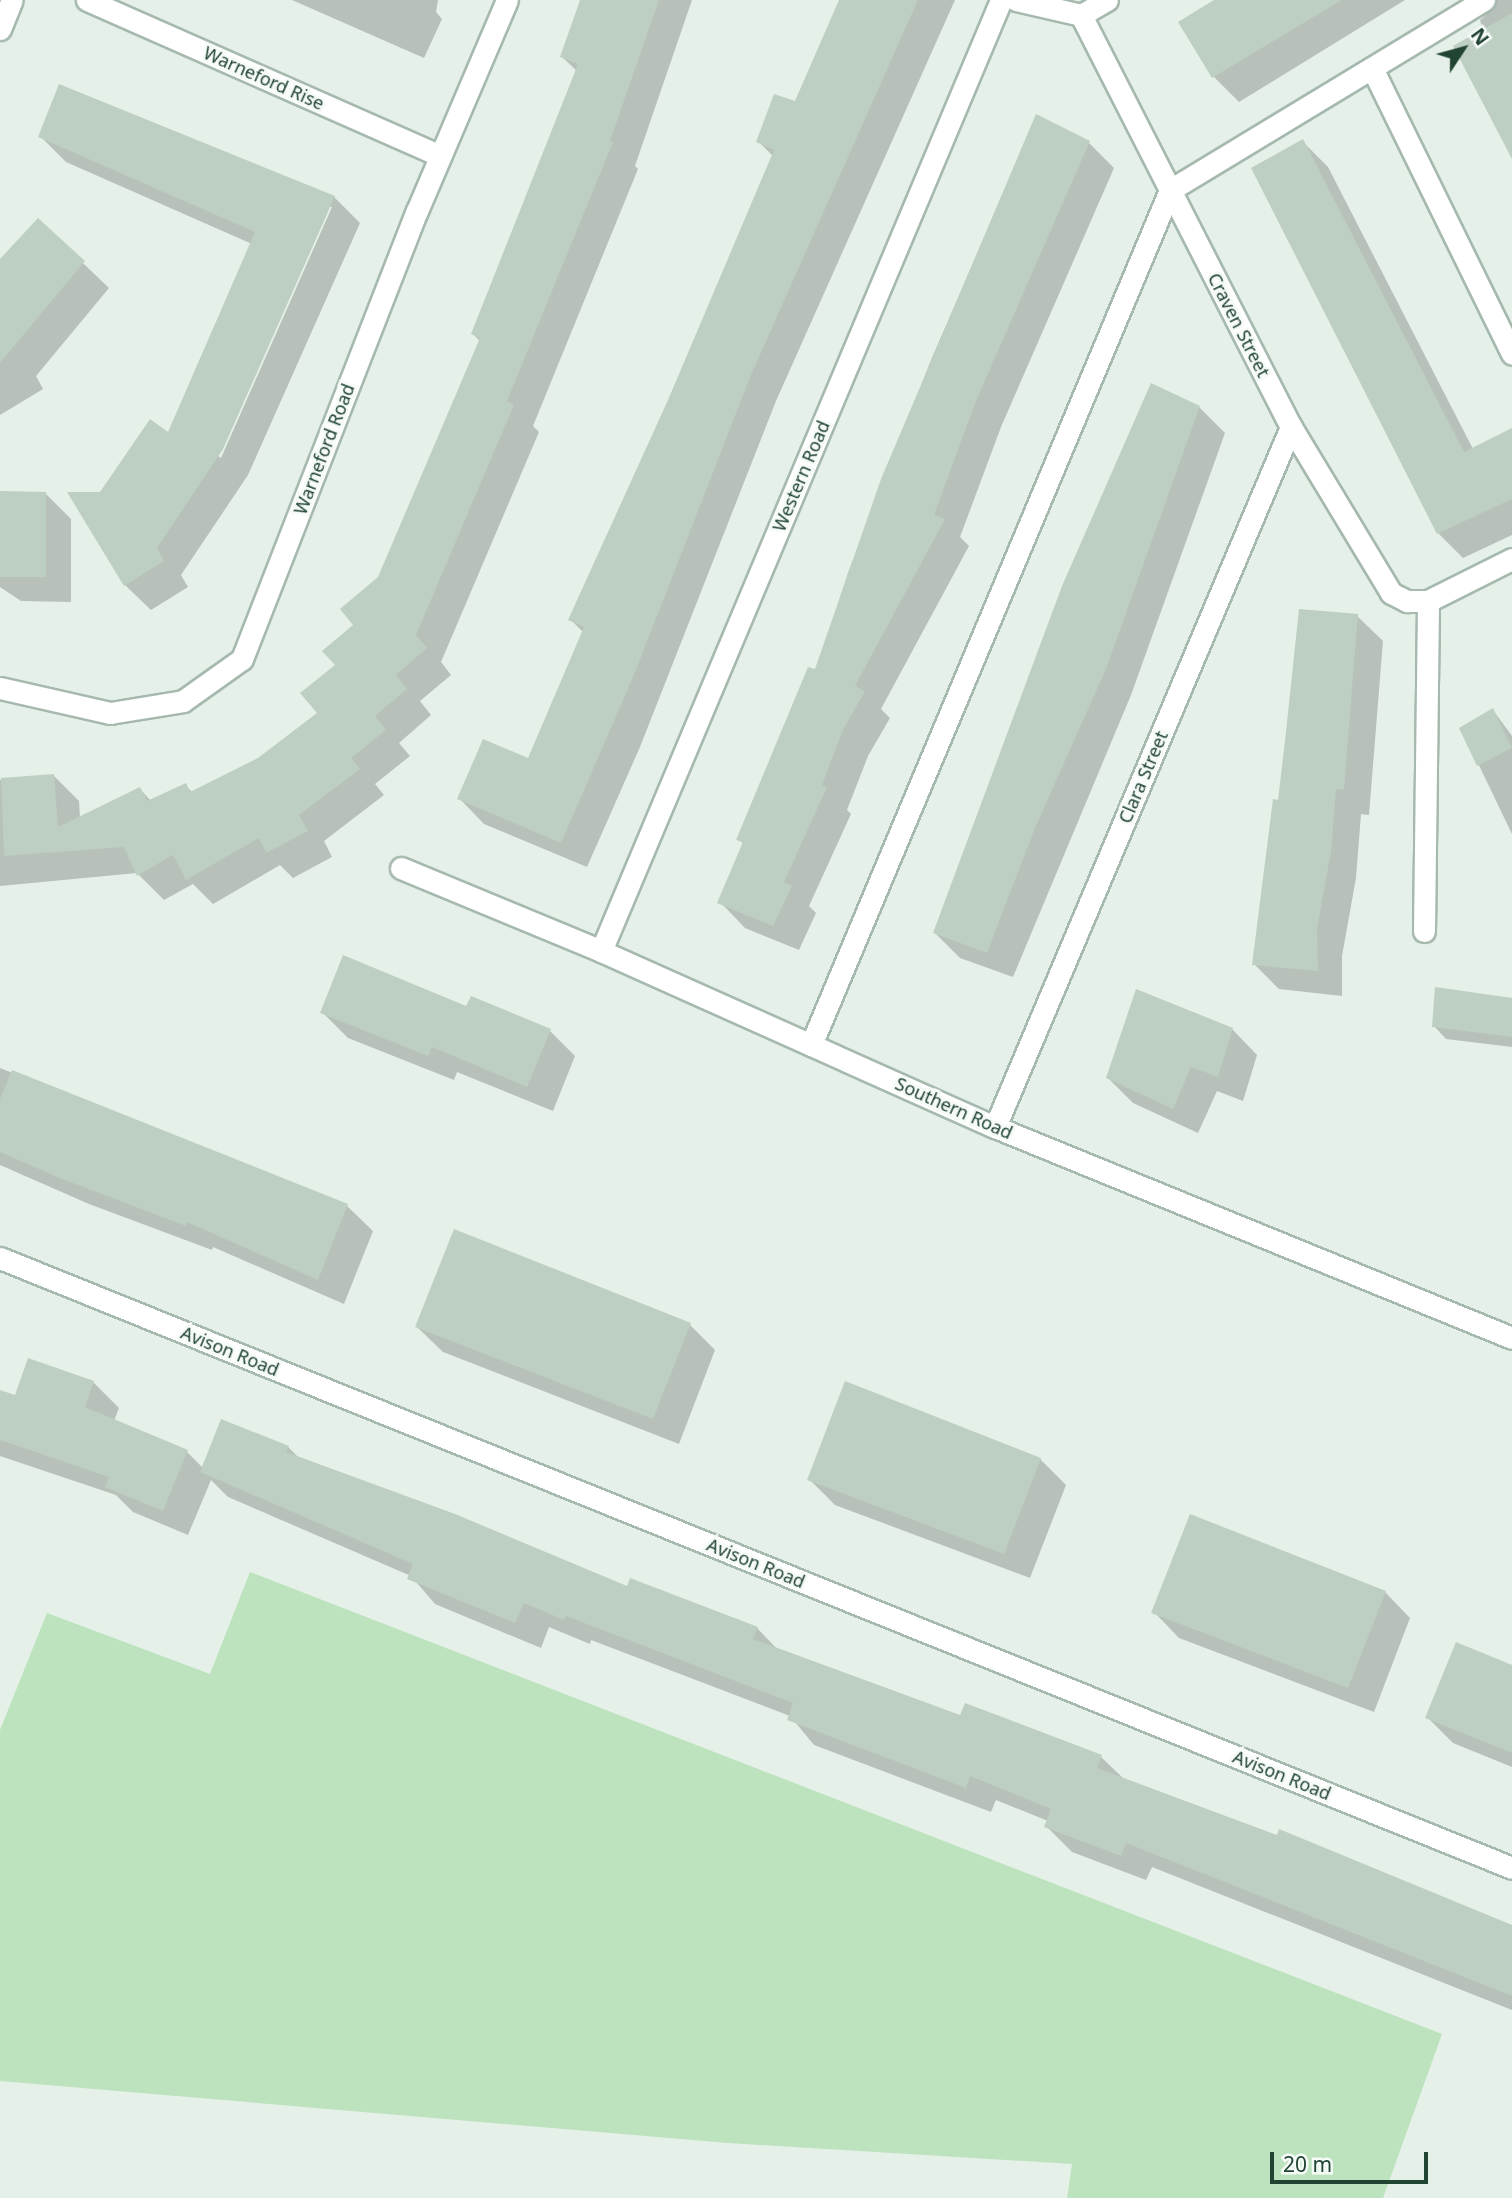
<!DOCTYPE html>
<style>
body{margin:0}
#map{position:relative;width:1512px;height:2198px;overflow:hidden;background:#e5f0e8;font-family:"Noto Sans",sans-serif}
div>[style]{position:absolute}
.green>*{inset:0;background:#bce3bd}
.shadow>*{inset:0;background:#0003}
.building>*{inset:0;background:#bdcec3}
.roads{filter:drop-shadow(2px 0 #a6b9ae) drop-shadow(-2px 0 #a6b9ae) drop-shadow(0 2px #a6b9ae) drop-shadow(0 -2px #a6b9ae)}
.lane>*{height:21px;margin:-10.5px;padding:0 10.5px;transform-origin:10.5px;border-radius:10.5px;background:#fff}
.street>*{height:21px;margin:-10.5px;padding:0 10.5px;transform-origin:10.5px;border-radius:10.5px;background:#fff}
span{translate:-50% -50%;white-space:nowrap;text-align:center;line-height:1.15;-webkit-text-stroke:6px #f6fbf8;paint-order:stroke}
.street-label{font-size:18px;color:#214433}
.north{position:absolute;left:1428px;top:14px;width:70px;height:70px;-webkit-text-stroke:5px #f6fbf8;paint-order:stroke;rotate:54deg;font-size:19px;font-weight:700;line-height:28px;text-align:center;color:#214433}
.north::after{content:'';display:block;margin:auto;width:24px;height:32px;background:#214433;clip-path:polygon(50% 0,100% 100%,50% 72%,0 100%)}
.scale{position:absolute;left:1270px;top:2152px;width:158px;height:32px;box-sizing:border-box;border:4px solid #214433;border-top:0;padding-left:9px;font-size:21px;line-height:24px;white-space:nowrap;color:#214433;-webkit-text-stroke:5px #f6fbf8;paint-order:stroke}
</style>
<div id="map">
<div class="green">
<i style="clip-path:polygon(250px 1572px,1442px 2034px,1383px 2198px,1067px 2198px,1072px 2164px,728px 2143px,0 2081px,0 1730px,47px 1613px,210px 1674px)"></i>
</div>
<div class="shadow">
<i style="clip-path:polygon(292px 0,438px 0,436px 12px,442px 19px,424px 58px)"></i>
<i style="clip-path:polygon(582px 0,692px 0,635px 166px,638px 169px,533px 426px,539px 432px,441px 662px,451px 675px,420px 701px,431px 715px,399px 743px,410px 756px,375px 784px,384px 795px,324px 841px,332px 857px,293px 878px,280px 865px,213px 904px,193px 884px,164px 900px,137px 873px,0 886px,0 780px,54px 776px,79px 801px,80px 818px,140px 789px,151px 801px,185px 785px,192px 792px,259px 760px,320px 713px,480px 341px,473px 334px,577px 71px,562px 57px)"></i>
<i style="clip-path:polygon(840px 0,955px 0,776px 401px,640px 747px,587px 867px,484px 824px,459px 798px,529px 760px,584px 633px,570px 619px,670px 401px,773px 156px,758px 141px,796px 103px)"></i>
<i style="clip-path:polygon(1217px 0,1405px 0,1239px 102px,1214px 77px,1180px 22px)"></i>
<i style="clip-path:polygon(1471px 0,1512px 0,1512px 136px,1480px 20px,1486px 15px)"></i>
<i style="clip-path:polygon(evenodd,60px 86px,334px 197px,360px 223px,248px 475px,181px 575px,188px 587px,151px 610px,125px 585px,101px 494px,169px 434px,252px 244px,66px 162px,40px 136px,60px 86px,328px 207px,332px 207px,221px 458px,218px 456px,328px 207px)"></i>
<i style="clip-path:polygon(1037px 116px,1089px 143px,1114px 168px,1001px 427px,960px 537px,969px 546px,881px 709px,890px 718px,868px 756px,847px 810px,851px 814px,809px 906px,816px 913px,799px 950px,745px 928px,720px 902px,744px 844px,738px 839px,816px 672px,848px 573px,931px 360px)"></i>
<i style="clip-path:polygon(1303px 142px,1328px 167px,1473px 449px,1512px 430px,1512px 535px,1463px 558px,1438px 533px)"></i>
<i style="clip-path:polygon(38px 220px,109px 288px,36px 376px,43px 389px,0 415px,0 263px)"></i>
<i style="clip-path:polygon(1199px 407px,1225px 433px,1131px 695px,1013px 977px,960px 958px,935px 933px)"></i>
<i style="clip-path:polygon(0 493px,45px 493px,71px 519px,71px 602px,21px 601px,0 587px)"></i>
<i style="clip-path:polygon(1357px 616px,1383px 641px,1369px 815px,1361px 814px,1356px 878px,1342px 956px,1342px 996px,1279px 989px,1254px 964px)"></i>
<i style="clip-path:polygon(1493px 710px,1512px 736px,1512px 834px,1461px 728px)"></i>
<i style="clip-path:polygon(1512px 999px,1512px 1047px,1446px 1039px,1434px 1026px)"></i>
<i style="clip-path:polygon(467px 1009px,550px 1031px,575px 1056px,553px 1111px,457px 1072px,454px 1080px,348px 1038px,322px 1012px)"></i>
<i style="clip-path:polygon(1232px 1029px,1257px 1055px,1243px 1101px,1217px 1091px,1198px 1133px,1133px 1103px,1108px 1078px)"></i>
<i style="clip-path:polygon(0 1068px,347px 1206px,373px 1231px,344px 1304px,213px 1247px,212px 1250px,89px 1204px,0 1165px)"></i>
<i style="clip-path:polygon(690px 1325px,715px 1350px,679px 1444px,443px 1352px,417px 1327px)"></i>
<i style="clip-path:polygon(93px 1382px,119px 1408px,114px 1421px,187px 1452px,203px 1468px,288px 1447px,300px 1459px,628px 1589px,757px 1628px,779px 1651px,961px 1718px,1101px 1757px,1124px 1779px,1512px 1926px,1512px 2010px,1152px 1867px,1146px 1880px,1072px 1852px,1046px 1826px,1048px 1821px,996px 1800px,991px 1812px,814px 1745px,790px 1716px,591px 1640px,590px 1644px,549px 1627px,541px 1648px,435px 1604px,411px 1576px,228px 1497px,211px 1480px,188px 1535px,133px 1512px,116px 1495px,0 1456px,0 1391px,16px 1397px)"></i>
<i style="clip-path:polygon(1040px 1459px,1066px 1485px,1030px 1578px,835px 1505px,809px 1479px)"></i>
<i style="clip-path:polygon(1385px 1592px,1410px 1618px,1374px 1712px,1179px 1638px,1154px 1612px)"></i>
<i style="clip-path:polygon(1512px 1667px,1512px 1767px,1453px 1743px,1427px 1717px)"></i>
</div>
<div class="building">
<i style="clip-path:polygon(580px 0,659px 0,610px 141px,613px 142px,507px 401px,514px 405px,416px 635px,427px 648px,396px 675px,407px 689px,375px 716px,386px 730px,351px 758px,360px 769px,299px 815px,308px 831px,266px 853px,259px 838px,186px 880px,173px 855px,137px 876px,124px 847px,4px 856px,1px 778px,54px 774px,58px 827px,140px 787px,147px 801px,186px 783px,190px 792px,258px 758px,317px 713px,300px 693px,335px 665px,322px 651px,353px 625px,340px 609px,378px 577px,480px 338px,471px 334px,578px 64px,560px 57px)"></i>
<i style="clip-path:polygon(839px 0,918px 0,751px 375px,634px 675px,561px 843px,457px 799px,483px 739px,528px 758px,584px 627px,568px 620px,668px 400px,774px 150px,756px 142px,774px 94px,795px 101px)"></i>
<i style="clip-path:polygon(1214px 0,1342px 0,1212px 78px,1178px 22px)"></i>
<i style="clip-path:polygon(1512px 13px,1512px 159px,1453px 46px)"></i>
<i style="clip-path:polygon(59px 84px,335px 196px,223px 449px,157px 548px,164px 561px,124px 586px,67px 492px,100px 492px,150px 419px,168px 432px,255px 232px,38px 137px)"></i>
<i style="clip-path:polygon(1036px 114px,1090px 141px,976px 401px,934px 515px,945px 519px,855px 686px,865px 691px,843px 730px,822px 785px,827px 787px,784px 882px,792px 886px,773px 926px,717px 903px,743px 842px,736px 840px,808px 667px,815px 669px,881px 479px)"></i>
<i style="clip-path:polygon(1303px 139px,1464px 452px,1512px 428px,1512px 499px,1437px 534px,1251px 168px)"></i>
<i style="clip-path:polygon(38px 218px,85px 261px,0 363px,0 259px)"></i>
<i style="clip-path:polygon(1151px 383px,1200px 406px,1106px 669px,1035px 828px,987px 953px,933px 933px,1062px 586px)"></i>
<i style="clip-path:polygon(0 491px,46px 492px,46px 577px,0 577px)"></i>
<i style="clip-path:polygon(1299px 609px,1358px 614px,1344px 790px,1336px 789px,1331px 852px,1317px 929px,1318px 971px,1252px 965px,1273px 799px,1278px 800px,1285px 741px)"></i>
<i style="clip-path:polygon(1493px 708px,1512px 748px,1477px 766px,1459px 728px)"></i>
<i style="clip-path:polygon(343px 955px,466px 1006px,471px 996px,551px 1029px,527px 1087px,432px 1047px,428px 1056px,320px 1013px)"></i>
<i style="clip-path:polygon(1435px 987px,1512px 998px,1512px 1037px,1432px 1027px)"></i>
<i style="clip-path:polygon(1136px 989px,1233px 1028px,1218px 1077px,1191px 1067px,1173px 1109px,1106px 1078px)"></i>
<i style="clip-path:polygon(12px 1070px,348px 1204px,318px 1280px,187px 1222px,186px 1226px,62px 1179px,0 1152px,0 1099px)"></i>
<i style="clip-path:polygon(454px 1229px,691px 1323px,653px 1419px,415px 1327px)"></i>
<i style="clip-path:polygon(28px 1358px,94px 1381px,85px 1407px,188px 1450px,163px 1511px,105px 1487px,109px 1477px,0 1440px,0 1390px,15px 1395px)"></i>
<i style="clip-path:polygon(845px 1381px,1041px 1458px,1004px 1554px,807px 1480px)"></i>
<i style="clip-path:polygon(221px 1419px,289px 1446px,286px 1452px,455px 1514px,627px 1586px,630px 1578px,758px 1627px,753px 1639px,960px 1715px,965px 1703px,1102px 1755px,1097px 1768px,1277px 1835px,1279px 1829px,1512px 1925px,1512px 1996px,1126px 1843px,1121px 1856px,1044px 1827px,1051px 1809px,970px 1776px,966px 1788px,787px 1720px,793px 1703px,566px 1616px,564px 1620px,524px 1603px,515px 1623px,407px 1579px,413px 1564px,200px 1472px)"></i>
<i style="clip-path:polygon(1190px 1514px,1386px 1591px,1348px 1688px,1151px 1613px)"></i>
<i style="clip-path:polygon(1456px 1642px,1512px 1665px,1512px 1753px,1425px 1718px)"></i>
</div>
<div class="roads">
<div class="lane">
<i style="left:1372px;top:68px;width:318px;rotate:63.9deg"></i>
<i style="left:1424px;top:931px;width:330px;rotate:-89.3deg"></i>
<i style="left:811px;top:1045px;width:927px;rotate:-67.22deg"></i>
<i style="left:1170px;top:190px;width:367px;rotate:-31.2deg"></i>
</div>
<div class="street">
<i style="left:87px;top:0;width:386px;rotate:23.8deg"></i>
<i style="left:1016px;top:0;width:67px;rotate:13deg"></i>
<i style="left:1081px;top:15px;width:30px;rotate:-30deg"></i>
<i style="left:1081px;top:15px;width:462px;rotate:63deg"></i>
<i style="left:1291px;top:427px;width:194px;rotate:58.9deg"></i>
<i style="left:1391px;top:593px;width:18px;rotate:27deg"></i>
<i style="left:1407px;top:601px;width:21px"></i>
<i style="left:1428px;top:601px;width:94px;rotate:-26.6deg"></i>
<i style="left:0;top:29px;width:31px;rotate:-68deg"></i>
<i style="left:0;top:688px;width:113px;rotate:12.8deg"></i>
<i style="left:110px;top:713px;width:74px;rotate:-9.3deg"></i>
<i style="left:183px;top:701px;width:72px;rotate:-35.4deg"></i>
<i style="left:242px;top:659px;width:481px;rotate:-68.7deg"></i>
<i style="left:417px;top:211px;width:229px;rotate:-66.9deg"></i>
<i style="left:401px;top:868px;width:217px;rotate:22.5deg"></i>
<i style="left:601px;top:951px;width:432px;rotate:24.1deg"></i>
<i style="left:995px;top:1127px;width:558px;rotate:22.2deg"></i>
<i style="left:601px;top:951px;width:1032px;rotate:-67.19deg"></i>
<i style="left:995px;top:1127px;width:760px;rotate:-67.08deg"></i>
<i style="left:0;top:1258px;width:1630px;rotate:21.97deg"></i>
</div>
</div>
<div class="street-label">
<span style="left:264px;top:78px;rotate:24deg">Warneford Rise</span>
<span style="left:1239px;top:325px;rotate:63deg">Craven Street</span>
<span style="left:324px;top:449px;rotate:-69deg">Warneford Road</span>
<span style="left:801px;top:476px;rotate:-67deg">Western Road</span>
<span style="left:1143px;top:777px;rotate:-67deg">Clara Street</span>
<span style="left:954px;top:1108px;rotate:24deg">Southern Road</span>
<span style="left:230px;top:1351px;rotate:22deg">Avison Road</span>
<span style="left:756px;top:1563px;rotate:22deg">Avison Road</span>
<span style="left:1282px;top:1775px;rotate:22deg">Avison Road</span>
</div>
<div class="north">N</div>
<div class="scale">20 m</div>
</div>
